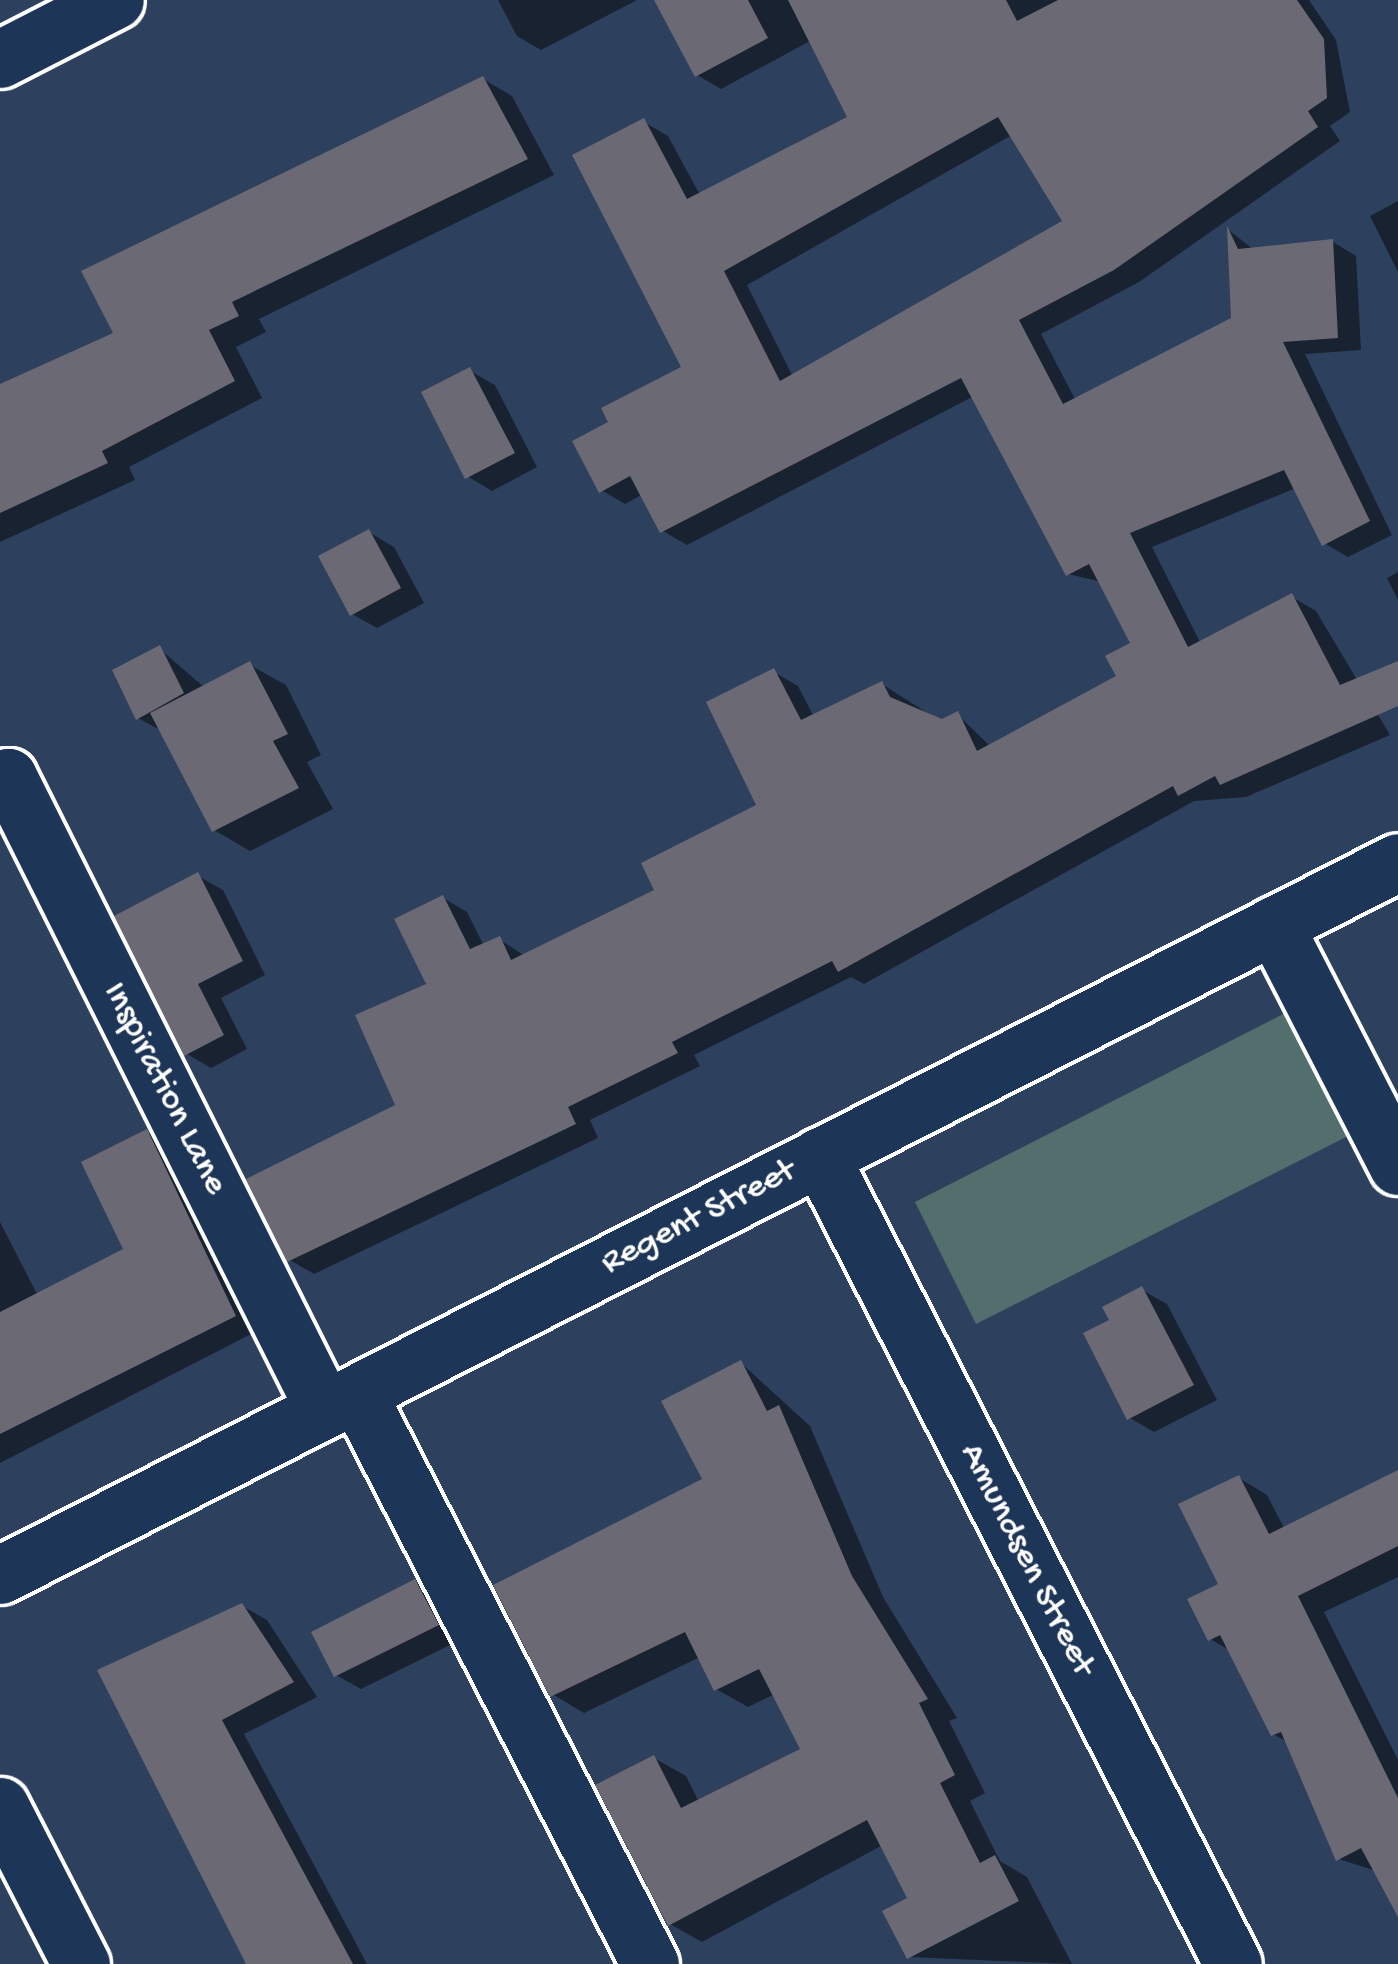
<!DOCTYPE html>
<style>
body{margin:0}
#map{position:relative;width:1398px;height:1964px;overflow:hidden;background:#2d405d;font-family:"Gochi Hand",sans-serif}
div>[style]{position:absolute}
.green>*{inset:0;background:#526f6e}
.shadow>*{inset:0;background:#0007}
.building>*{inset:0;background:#6b6a74}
.roads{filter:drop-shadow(3px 0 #fff) drop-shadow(-3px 0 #fff) drop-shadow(0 3px #fff) drop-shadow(0 -3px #fff)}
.minor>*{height:57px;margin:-28.5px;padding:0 28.5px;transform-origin:28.5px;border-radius:28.5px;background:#1d3557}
span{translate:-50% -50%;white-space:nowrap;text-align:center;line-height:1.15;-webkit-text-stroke:9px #1d3557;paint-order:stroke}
.street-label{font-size:36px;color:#fff}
</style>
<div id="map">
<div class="green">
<i style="clip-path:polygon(1293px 1009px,1358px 1131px,976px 1324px,915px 1202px)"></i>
</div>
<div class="shadow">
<i style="clip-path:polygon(498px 0,637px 0,541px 50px,517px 36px)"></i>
<i style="clip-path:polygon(evenodd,657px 0,1309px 0,1336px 40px,1350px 112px,1330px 126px,1340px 141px,1139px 282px,1041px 334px,1076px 401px,1234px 320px,1230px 231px,1254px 250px,1333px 242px,1356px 256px,1361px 350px,1305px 354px,1392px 535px,1348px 557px,1324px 543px,1296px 488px,1152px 547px,1201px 644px,1292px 597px,1316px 611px,1390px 735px,1246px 797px,1194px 801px,864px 984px,851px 977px,694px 1055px,700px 1066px,590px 1120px,598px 1138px,314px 1274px,290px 1260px,399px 1107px,443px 898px,467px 912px,484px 946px,499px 939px,525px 956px,658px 891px,760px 807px,774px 672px,798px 686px,814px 717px,882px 684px,943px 723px,958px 715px,991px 747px,1120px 677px,1134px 644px,1102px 582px,1068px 574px,974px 396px,687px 545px,663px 531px,643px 494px,625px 504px,601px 490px,612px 424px,685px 368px,644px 122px,668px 136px,700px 195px,851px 118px,812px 40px,721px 89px,697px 75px,657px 0,1012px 135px,1066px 222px,793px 377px,747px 285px,1012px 135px)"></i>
<i style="clip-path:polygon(483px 79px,512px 96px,554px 175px,259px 319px,266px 332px,236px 347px,262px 398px,129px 467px,135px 480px,0 542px,0 391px,117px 335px)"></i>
<i style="clip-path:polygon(1398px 201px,1398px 272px,1370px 216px)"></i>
<i style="clip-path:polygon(470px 371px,495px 385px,537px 467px,492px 491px,467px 476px)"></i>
<i style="clip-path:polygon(369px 532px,394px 547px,424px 603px,377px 628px,352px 614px)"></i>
<i style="clip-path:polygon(1398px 572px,1398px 600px,1387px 578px)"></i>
<i style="clip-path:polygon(160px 649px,205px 688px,250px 665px,286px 685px,321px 755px,307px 762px,333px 809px,250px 851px,214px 830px,164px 732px,138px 718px)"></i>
<i style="clip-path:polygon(198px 876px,223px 890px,265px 975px,221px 998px,247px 1049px,211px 1068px,187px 1054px)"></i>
<i style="clip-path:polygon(147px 1132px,172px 1146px,259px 1330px,0 1463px,0 1222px,38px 1296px,127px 1250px)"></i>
<i style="clip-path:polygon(1142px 1290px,1167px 1304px,1217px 1400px,1154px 1432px,1130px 1418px,1113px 1322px)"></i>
<i style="clip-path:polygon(741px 1363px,810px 1426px,883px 1597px,957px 1718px,949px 1721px,985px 1793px,970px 1801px,1000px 1861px,1027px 1877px,1072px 1964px,909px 1957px,911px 1899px,883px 1845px,702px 1942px,670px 1924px,654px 1758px,686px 1776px,699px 1802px,804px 1750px,775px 1694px,748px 1707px,716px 1689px,700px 1657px,584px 1713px,552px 1694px,706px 1480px)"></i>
<i style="clip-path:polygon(1398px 1472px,1398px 1577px,1324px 1612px,1398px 1760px,1398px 1901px,1376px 1871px,1339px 1859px,1289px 1743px,1273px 1734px,1231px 1651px,1210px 1639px,1239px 1478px,1267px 1495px,1285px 1530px)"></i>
<i style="clip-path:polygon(415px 1582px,440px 1596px,462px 1639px,361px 1689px,336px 1675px)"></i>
<i style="clip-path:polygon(242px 1606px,267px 1620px,317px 1697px,244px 1734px,367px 1964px,260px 1964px,101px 1672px)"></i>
</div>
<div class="building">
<i style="clip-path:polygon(654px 0,748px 0,768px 38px,695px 77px)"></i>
<i style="clip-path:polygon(evenodd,788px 0,1006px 0,1017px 21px,1058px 0,1297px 0,1324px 39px,1327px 98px,1308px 111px,1318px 127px,1114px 270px,1019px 320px,1063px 404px,1231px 318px,1227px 226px,1238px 249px,1333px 239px,1338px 338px,1283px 342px,1370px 521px,1322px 546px,1284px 470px,1130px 533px,1188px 647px,1292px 593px,1340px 685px,1398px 661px,1398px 706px,1220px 785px,1215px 776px,1178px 796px,1173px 786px,838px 972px,832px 961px,672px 1042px,678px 1053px,568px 1107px,576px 1124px,287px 1262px,246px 1179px,395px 1105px,355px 1015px,426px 984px,394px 919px,443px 895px,470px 949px,500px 936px,511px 960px,654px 890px,641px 863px,756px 805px,706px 702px,774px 668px,801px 720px,882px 681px,890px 697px,942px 719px,958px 711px,977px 751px,1116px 676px,1105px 656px,1130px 643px,1089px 564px,1066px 576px,961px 378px,660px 533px,630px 476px,599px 493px,572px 441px,608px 422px,601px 408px,681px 367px,572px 155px,644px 118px,687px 199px,847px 117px,788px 0,998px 117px,1062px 221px,780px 381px,724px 271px,998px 117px)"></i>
<i style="clip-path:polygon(483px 76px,528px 159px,232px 302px,239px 316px,209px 330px,235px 381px,102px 451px,108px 463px,0 513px,0 384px,113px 333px,81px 271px)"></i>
<i style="clip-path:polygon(470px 367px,515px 453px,465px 479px,421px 392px)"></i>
<i style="clip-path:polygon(369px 529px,401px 588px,350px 616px,318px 556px)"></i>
<i style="clip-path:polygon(160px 645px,184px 693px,136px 720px,112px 670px)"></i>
<i style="clip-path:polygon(250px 661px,288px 734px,273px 741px,299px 788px,212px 832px,150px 713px)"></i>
<i style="clip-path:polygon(198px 872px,243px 961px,198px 984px,224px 1035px,184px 1056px,114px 916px)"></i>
<i style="clip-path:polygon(147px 1129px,236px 1316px,0 1434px,0 1312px,123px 1249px,81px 1162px)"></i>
<i style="clip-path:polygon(1142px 1286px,1194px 1385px,1127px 1420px,1083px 1333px,1109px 1320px,1102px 1307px)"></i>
<i style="clip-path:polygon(741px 1360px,767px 1411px,779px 1405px,852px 1576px,928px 1699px,919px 1703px,955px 1775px,940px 1783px,980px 1863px,995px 1855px,1019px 1901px,907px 1959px,882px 1911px,907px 1898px,867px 1820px,668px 1926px,595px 1785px,654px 1755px,681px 1808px,800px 1749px,759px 1669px,714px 1691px,685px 1632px,550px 1697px,493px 1585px,702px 1479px,661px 1401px)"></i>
<i style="clip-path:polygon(1398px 1470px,1398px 1546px,1298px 1596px,1398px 1798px,1398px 1917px,1361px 1848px,1336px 1861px,1281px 1732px,1271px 1736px,1220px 1635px,1208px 1641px,1187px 1599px,1218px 1584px,1178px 1504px,1239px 1475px,1269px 1534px)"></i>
<i style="clip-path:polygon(415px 1579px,439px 1625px,334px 1677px,311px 1632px)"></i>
<i style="clip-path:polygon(242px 1603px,294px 1682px,222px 1720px,353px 1964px,246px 1964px,97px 1670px)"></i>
</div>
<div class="roads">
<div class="minor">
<i style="left:0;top:59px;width:129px;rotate:-27.2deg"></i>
<i style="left:0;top:781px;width:9px;rotate:-27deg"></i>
<i style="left:8px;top:777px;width:707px;rotate:63.43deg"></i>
<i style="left:1274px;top:925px;width:271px;rotate:62.8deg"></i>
<i style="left:820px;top:1156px;width:907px;rotate:62.93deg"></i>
<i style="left:357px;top:1393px;width:642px;rotate:62.84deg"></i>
<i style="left:0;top:1575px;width:1569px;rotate:-27.02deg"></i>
<i style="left:0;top:1806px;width:178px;rotate:62.9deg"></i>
</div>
</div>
<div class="street-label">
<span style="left:164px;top:1089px;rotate:63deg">Inspiration Lane</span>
<span style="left:699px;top:1218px;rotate:-27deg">Regent Street</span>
<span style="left:1026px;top:1560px;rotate:63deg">Amundsen Street</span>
</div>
</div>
